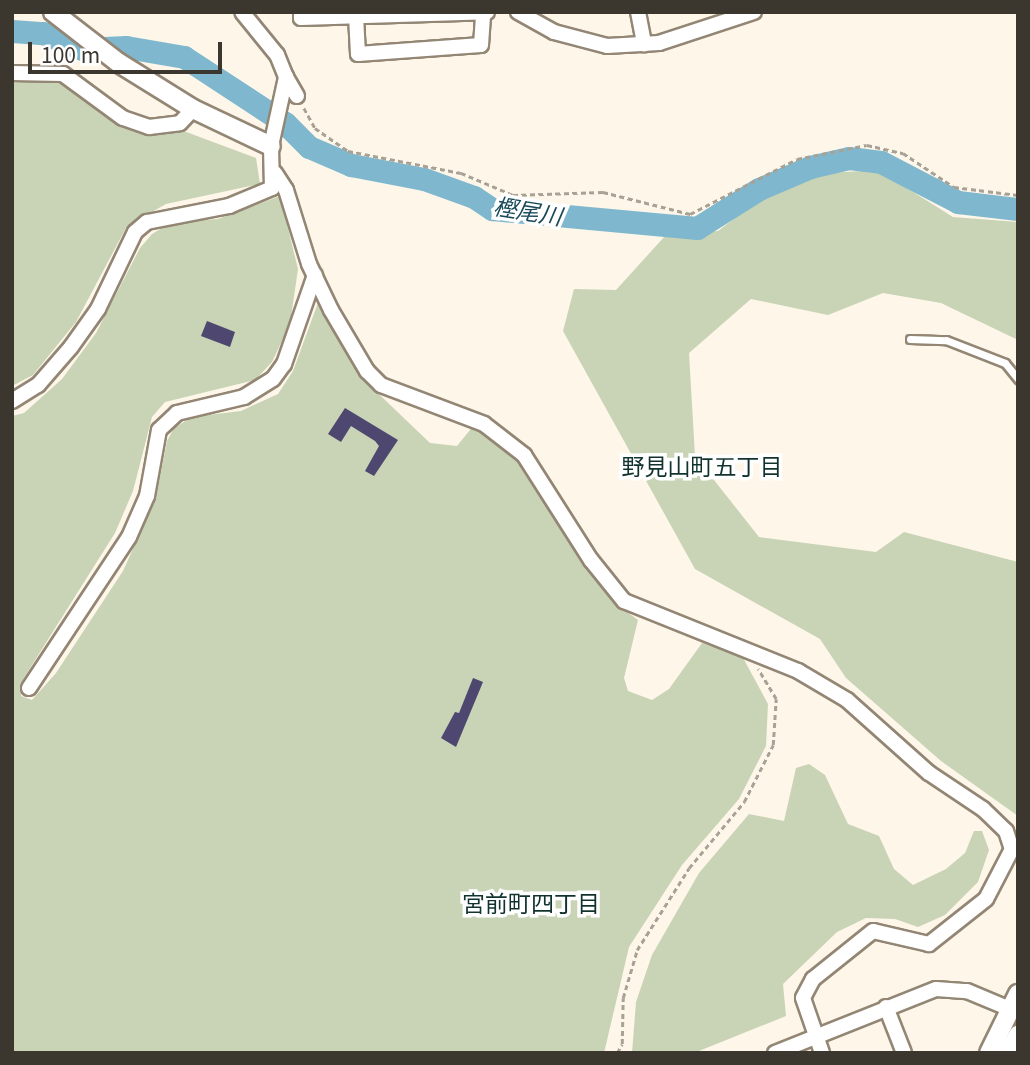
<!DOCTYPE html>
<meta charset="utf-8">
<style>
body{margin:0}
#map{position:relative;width:1030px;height:1065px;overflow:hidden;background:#fef6e9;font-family:Georgia,"Noto Sans JP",serif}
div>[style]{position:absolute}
.green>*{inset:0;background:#c8d4b5}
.river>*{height:23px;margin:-11.5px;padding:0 11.5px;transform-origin:11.5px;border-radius:11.5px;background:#7fb8ce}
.building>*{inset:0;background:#4e476f}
.path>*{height:2.5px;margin-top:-1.25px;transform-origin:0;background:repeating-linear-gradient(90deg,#a7a196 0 5px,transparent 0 8.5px)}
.roads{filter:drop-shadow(2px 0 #938674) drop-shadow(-2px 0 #938674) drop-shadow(0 2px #938674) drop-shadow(0 -2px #938674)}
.service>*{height:7px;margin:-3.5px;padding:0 3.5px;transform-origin:3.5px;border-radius:3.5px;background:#fff}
.minor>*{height:14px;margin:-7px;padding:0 7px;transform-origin:7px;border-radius:7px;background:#fff}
.tertiary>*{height:18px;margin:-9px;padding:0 9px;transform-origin:9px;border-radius:9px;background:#fff}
span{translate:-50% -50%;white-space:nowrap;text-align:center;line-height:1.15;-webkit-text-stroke:7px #fff;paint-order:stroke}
.water-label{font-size:23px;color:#194959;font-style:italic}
.neighbourhood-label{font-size:23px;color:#11322d}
.frame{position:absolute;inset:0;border:14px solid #3b362e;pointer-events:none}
.scale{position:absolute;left:28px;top:42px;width:194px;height:32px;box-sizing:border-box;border:4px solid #3b362e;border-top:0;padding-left:9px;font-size:21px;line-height:24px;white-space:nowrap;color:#3b362e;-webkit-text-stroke:5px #fff;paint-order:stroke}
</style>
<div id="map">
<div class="green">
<i style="clip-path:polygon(12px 69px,79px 83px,106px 102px,256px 158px,260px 184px,166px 204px,127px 226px,76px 322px,33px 375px,12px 386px)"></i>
<i style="clip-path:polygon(878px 170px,953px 217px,1018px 222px,1018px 340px,941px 303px,883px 293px,828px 315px,751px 299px,689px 353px,695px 456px,759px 537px,876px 552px,904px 532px,1018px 562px,1018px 816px,941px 761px,846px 678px,820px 639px,695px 569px,563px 331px,574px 289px,616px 290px,665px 236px,718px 231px,768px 193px,828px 173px)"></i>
<i style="clip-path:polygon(280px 196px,298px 269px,290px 324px,272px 362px,255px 380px,165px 402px,152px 417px,133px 491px,115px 533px,20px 684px,21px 696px,32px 700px,56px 673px,123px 571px,156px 497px,167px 441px,174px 428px,192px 417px,241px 411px,278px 394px,293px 371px,319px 300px,362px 378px,430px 443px,457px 446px,474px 425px,520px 460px,584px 562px,619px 606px,638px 620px,624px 678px,628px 691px,652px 700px,669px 689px,702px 643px,742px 656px,768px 704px,766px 746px,739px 799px,682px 865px,629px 947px,604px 1053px,12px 1053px,12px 416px,24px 413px,62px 379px,96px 333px,140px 248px,152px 234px,172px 222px,218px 219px)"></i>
<i style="clip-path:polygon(809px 764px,825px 775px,848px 824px,879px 836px,894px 869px,913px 885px,946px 869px,965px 853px,974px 831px,982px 831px,989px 850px,978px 882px,945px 915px,918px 927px,895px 919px,866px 918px,837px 932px,783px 984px,786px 1016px,694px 1053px,632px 1053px,636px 1002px,652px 955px,699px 873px,749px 814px,784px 821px,796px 768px)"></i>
</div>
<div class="river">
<i style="left:12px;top:31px;width:31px;rotate:4deg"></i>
<i style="left:43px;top:33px;width:42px;rotate:22.3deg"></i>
<i style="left:82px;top:49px;width:44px;rotate:-2.6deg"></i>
<i style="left:126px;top:47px;width:59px;rotate:9.8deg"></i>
<i style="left:184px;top:57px;width:121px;rotate:33.2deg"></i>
<i style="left:285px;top:123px;width:34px;rotate:45deg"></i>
<i style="left:309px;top:147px;width:46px;rotate:23.2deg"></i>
<i style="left:351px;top:165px;width:74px;rotate:10.9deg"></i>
<i style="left:424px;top:179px;width:53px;rotate:19.8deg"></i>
<i style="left:474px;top:197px;width:22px;rotate:34deg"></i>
<i style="left:492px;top:209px;width:206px;rotate:5.3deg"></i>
<i style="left:697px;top:228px;width:73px;rotate:-32.2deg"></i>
<i style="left:759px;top:189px;width:56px;rotate:-23.3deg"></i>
<i style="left:810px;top:167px;width:40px;rotate:-13deg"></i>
<i style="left:849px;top:158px;width:32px;rotate:7deg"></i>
<i style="left:881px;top:162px;width:87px;rotate:27.5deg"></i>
<i style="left:958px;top:202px;width:60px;rotate:6.7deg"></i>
</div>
<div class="building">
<i style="clip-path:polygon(207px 321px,235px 332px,230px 347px,201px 336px)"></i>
<i style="clip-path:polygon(345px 408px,398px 440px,374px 476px,365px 471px,379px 446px,375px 441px,351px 426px,341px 442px,328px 434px)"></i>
<i style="clip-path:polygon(473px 678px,483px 682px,456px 747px,441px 738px,455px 712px,459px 713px)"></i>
</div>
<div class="path">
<i style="left:304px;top:108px;width:23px;rotate:61deg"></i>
<i style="left:315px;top:128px;width:40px;rotate:34.9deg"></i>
<i style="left:348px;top:151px;width:115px;rotate:11deg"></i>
<i style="left:461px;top:173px;width:56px;rotate:22.9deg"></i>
<i style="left:513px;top:195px;width:90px;rotate:-1.9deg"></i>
<i style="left:603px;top:192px;width:90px;rotate:14.2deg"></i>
<i style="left:690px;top:214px;width:120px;rotate:-27.2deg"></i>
<i style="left:797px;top:159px;width:71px;rotate:-11.3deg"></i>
<i style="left:867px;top:145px;width:37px;rotate:13deg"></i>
<i style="left:903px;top:153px;width:61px;rotate:33.7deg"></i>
<i style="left:954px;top:187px;width:64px;rotate:7.1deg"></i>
<i style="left:617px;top:1053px;width:10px;rotate:-61deg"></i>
<i style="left:622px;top:1044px;width:46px;rotate:-88.8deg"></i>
<i style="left:623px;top:998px;width:50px;rotate:-73.7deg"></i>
<i style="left:637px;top:950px;width:97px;rotate:-57.6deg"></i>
<i style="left:689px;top:868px;width:86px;rotate:-50.2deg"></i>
<i style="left:744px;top:802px;width:64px;rotate:-63deg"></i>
<i style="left:773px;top:745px;width:46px;rotate:-86.3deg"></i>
<i style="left:776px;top:699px;width:35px;rotate:-121deg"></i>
</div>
<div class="roads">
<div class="service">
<i style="left:910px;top:339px;width:36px;rotate:2deg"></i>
<i style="left:946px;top:340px;width:63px;rotate:21.3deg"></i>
<i style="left:1005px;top:363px;width:21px;rotate:51deg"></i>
</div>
<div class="minor">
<i style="left:301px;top:12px;width:6px;rotate:90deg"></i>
<i style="left:301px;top:18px;width:186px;rotate:-1.8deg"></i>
<i style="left:518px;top:12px;width:41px;rotate:29.1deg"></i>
<i style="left:554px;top:32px;width:55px;rotate:14.8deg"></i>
<i style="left:607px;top:46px;width:52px;rotate:-3.3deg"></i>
<i style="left:659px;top:43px;width:100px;rotate:-18.1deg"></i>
<i style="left:638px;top:12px;width:33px;rotate:79deg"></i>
<i style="left:356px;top:16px;width:38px;rotate:87deg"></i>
<i style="left:358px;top:54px;width:123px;rotate:-4.2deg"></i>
<i style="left:481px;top:45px;width:32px;rotate:-86deg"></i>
<i style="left:12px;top:73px;width:51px;rotate:1.1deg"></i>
<i style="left:63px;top:74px;width:74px;rotate:36.3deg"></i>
<i style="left:123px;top:118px;width:28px;rotate:19deg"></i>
<i style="left:149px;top:127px;width:31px;rotate:-7deg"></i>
<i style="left:180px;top:123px;width:19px;rotate:-47deg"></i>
<i style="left:286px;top:77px;width:22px;rotate:60deg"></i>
<i style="left:275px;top:173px;width:20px;rotate:57deg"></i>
<i style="left:286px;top:190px;width:77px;rotate:72.7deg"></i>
<i style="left:309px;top:264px;width:51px;rotate:64.4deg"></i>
<i style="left:331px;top:310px;width:71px;rotate:59.5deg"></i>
<i style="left:367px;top:371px;width:20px;rotate:45deg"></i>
<i style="left:381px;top:385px;width:110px;rotate:20.7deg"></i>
<i style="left:484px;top:424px;width:51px;rotate:37.8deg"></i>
<i style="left:524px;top:455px;width:125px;rotate:57.5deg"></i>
<i style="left:591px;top:560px;width:53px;rotate:51.2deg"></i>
<i style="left:624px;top:601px;width:188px;rotate:21.9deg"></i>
<i style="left:798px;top:671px;width:57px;rotate:30.6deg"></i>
<i style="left:847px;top:700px;width:110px;rotate:41.7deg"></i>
<i style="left:929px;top:773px;width:65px;rotate:33.7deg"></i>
<i style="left:983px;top:809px;width:32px;rotate:44deg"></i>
<i style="left:1006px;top:831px;width:19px;rotate:72deg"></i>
<i style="left:1012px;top:849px;width:56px;rotate:117.5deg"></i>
<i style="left:986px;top:899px;width:73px;rotate:141.7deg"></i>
<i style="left:929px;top:944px;width:57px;rotate:-166.9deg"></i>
<i style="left:873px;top:931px;width:77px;rotate:141.3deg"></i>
<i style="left:813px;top:979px;width:21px;rotate:118deg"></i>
<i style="left:803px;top:998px;width:58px;rotate:70.9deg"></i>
<i style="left:12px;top:401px;width:31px;rotate:-32deg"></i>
<i style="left:38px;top:385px;width:50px;rotate:-49deg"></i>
<i style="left:71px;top:347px;width:47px;rotate:-54.6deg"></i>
<i style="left:98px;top:309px;width:85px;rotate:-64.3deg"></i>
<i style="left:135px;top:232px;width:16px;rotate:-40deg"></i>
<i style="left:147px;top:222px;width:84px;rotate:-11deg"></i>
<i style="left:229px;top:206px;width:47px;rotate:-22.7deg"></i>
<i style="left:272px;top:188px;width:42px;rotate:-91.4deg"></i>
<i style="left:271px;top:146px;width:71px;rotate:-77.7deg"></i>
<i style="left:286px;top:77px;width:24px;rotate:-112deg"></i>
<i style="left:277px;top:55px;width:55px;rotate:-129.1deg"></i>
<i style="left:29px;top:688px;width:181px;rotate:-56.5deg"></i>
<i style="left:129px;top:537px;width:45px;rotate:-66.3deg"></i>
<i style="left:147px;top:496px;width:67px;rotate:-79.7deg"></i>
<i style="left:159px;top:430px;width:25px;rotate:-43deg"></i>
<i style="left:177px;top:413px;width:69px;rotate:-13.4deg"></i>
<i style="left:244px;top:397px;width:34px;rotate:-32deg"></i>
<i style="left:273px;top:379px;width:19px;rotate:-54deg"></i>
<i style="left:284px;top:364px;width:94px;rotate:-70.8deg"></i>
<i style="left:886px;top:1007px;width:49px;rotate:68.6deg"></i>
<i style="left:775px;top:1053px;width:173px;rotate:-21.7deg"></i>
<i style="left:936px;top:989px;width:31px;rotate:4deg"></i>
<i style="left:967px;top:991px;width:47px;rotate:22.7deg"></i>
</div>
<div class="tertiary">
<i style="left:53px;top:12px;width:83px;rotate:37.7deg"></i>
<i style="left:119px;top:63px;width:87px;rotate:31.9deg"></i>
<i style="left:193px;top:109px;width:86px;rotate:25.4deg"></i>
<i style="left:989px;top:1053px;width:66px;rotate:-63.8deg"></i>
<i style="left:1008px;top:1053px;width:21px;rotate:-61deg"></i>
</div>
</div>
<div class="water-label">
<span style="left:528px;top:210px;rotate:9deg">樫尾川</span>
</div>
<div class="neighbourhood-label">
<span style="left:702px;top:465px">野見山町五丁目</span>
<span style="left:531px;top:902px">宮前町四丁目</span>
</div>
<div class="frame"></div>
<div class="scale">100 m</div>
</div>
